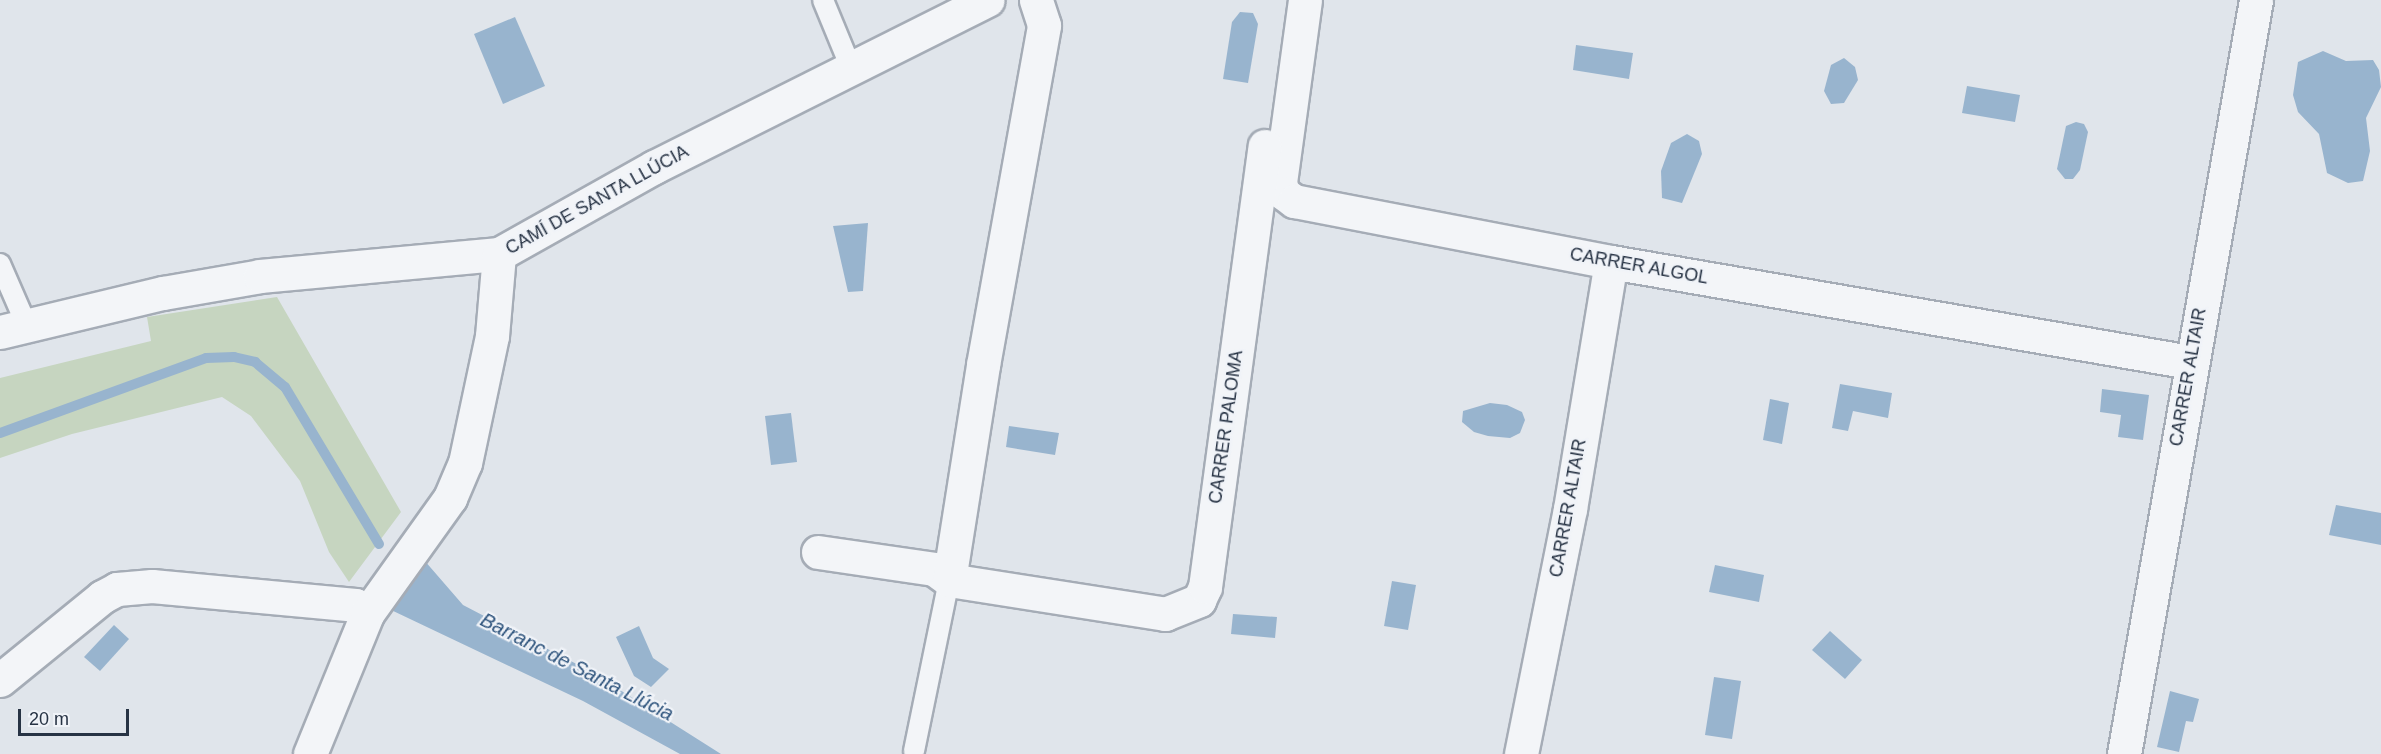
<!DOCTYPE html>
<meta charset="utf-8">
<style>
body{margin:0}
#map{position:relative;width:2381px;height:754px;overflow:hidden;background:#e0e5eb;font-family:Arial,sans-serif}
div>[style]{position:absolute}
.green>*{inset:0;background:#c6d5c0}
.water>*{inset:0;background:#98b4ce}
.stream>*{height:10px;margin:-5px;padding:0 5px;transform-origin:5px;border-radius:5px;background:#98b4ce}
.roads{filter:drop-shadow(2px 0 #a5acb6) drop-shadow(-2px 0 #a5acb6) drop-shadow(0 2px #a5acb6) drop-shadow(0 -2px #a5acb6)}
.service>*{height:20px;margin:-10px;padding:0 10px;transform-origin:10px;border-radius:10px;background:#f3f5f8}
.minor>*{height:33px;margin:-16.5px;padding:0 16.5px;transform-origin:16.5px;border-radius:16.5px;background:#f3f5f8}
span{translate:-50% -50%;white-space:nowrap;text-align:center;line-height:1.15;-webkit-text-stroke:4.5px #f0f3f8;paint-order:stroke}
.street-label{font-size:18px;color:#273344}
.water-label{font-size:20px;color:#2d537c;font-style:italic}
.scale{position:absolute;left:18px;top:709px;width:111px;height:27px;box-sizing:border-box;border:3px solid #273344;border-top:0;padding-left:8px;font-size:18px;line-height:21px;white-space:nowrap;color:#273344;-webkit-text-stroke:4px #f0f3f8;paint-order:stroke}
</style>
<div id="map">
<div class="green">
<i style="clip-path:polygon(277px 297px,401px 512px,349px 582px,329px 552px,300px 481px,251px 416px,222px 397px,72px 434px,0 458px,0 378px,151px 341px,147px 317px)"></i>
</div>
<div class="water">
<i style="clip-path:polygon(1240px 12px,1253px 13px,1258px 24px,1248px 83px,1223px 79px,1232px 22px)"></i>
<i style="clip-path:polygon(515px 17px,545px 86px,503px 104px,474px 34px)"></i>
<i style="clip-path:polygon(1576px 45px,1633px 53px,1629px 79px,1573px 70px)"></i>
<i style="clip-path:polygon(2323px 51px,2346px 61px,2373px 60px,2379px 70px,2381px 87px,2366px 118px,2370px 151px,2363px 181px,2348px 183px,2327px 173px,2319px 134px,2298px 112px,2293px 95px,2298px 62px)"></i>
<i style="clip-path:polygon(1844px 58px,1855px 67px,1858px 80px,1844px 103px,1831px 104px,1824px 91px,1831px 65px)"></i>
<i style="clip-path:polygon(1967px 86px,2020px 95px,2015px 122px,1962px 113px)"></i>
<i style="clip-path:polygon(2076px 122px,2084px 124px,2088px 132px,2080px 170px,2073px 179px,2065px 179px,2057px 169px,2066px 126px)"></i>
<i style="clip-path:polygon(1687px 134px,1699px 141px,1702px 154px,1682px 203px,1662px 198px,1661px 171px,1671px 143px)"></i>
<i style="clip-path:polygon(868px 223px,863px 291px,848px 292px,833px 226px)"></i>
<i style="clip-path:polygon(1840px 384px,1892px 393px,1888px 418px,1853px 411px,1848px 431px,1832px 428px)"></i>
<i style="clip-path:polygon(2102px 389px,2149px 395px,2143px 440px,2118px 437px,2121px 415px,2100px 412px)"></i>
<i style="clip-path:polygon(1770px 399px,1789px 403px,1782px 444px,1763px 440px)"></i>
<i style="clip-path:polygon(1490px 403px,1507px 405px,1522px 412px,1525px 420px,1520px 433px,1510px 438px,1488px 436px,1474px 432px,1462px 422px,1463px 411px)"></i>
<i style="clip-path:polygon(791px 413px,797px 462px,771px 465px,765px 416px)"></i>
<i style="clip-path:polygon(1009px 426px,1059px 433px,1055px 455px,1006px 447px)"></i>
<i style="clip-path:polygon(2336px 505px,2381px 513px,2381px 545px,2329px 535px)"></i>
<i style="clip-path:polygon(424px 560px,463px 605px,590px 671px,721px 754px,680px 754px,583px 701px,389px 609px)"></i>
<i style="clip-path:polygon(1715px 565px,1764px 575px,1759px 602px,1709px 592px)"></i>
<i style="clip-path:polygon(1392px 581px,1416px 585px,1408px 630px,1384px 626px)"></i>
<i style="clip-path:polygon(1233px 614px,1277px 617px,1275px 638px,1231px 634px)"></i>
<i style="clip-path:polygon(114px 625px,129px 639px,100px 671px,84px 657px)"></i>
<i style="clip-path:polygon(639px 626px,653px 658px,669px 669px,651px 687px,634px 676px,616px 637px)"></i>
<i style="clip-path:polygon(1830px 631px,1862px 660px,1845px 679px,1812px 650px)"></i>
<i style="clip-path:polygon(1714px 677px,1741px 681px,1732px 739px,1705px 735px)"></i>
<i style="clip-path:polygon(2170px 691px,2199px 699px,2193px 722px,2186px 721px,2179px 752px,2157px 747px)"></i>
</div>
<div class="stream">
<i style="left:0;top:433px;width:219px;rotate:-20deg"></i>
<i style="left:206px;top:358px;width:28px;rotate:-2deg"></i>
<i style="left:234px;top:357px;width:22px;rotate:13deg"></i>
<i style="left:255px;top:362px;width:39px;rotate:40deg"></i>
<i style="left:285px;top:387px;width:183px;rotate:59.1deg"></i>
</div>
<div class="roads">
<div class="service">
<i style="left:823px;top:0;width:74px;rotate:67.6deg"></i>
<i style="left:0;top:264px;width:68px;rotate:66.5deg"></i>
<i style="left:914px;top:751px;width:175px;rotate:-78.4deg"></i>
</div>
<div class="minor">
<i style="left:1305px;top:0;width:185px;rotate:97.8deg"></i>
<i style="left:1280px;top:183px;width:10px;rotate:73deg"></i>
<i style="left:1283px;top:193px;width:14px;rotate:36deg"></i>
<i style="left:1294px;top:201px;width:323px;rotate:10.9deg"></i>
<i style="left:1611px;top:262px;width:588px;rotate:9.8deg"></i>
<i style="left:0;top:332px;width:168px;rotate:-13.5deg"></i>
<i style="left:163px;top:293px;width:98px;rotate:-9.9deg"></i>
<i style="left:260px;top:276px;width:240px;rotate:-5.3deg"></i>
<i style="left:499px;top:254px;width:178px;rotate:-29.3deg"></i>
<i style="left:654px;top:167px;width:373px;rotate:-26.6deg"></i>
<i style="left:818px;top:552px;width:117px;rotate:8.3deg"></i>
<i style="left:934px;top:569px;width:19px;rotate:36deg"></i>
<i style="left:949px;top:580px;width:218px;rotate:-81deg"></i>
<i style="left:983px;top:365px;width:345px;rotate:-79.8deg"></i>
<i style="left:1044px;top:25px;width:26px;rotate:-108deg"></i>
<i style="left:949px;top:580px;width:219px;rotate:8.9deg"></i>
<i style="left:1165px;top:614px;width:37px;rotate:-22deg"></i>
<i style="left:1199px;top:600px;width:14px;rotate:-65deg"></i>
<i style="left:1205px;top:587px;width:445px;rotate:-82.3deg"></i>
<i style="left:0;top:680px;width:132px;rotate:-39.1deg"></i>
<i style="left:102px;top:597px;width:17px;rotate:-28deg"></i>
<i style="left:117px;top:589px;width:35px;rotate:-5deg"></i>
<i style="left:152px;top:586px;width:204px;rotate:5.3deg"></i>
<i style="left:355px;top:605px;width:15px;rotate:37deg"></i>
<i style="left:310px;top:754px;width:151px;rotate:-67.8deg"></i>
<i style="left:367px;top:614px;width:143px;rotate:-54.4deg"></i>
<i style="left:450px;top:498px;width:38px;rotate:-67deg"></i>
<i style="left:465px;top:463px;width:130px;rotate:-78deg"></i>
<i style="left:492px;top:336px;width:82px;rotate:-85.1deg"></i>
<i style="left:1521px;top:754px;width:250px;rotate:-78.7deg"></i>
<i style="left:1570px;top:509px;width:250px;rotate:-80.6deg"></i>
<i style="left:2124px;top:754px;width:765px;rotate:-80.07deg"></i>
</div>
</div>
<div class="street-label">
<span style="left:597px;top:200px;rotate:-29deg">CAMÍ DE SANTA LLÚCIA</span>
<span style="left:1639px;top:266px;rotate:10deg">CARRER ALGOL</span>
<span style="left:2188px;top:377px;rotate:-80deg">CARRER ALTAIR</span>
<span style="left:1226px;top:427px;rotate:-82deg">CARRER PALOMA</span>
<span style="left:1568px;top:508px;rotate:-80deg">CARRER ALTAIR</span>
</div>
<div class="water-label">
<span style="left:577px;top:667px;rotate:27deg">Barranc de Santa Llúcia</span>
</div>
<div class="scale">20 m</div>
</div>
